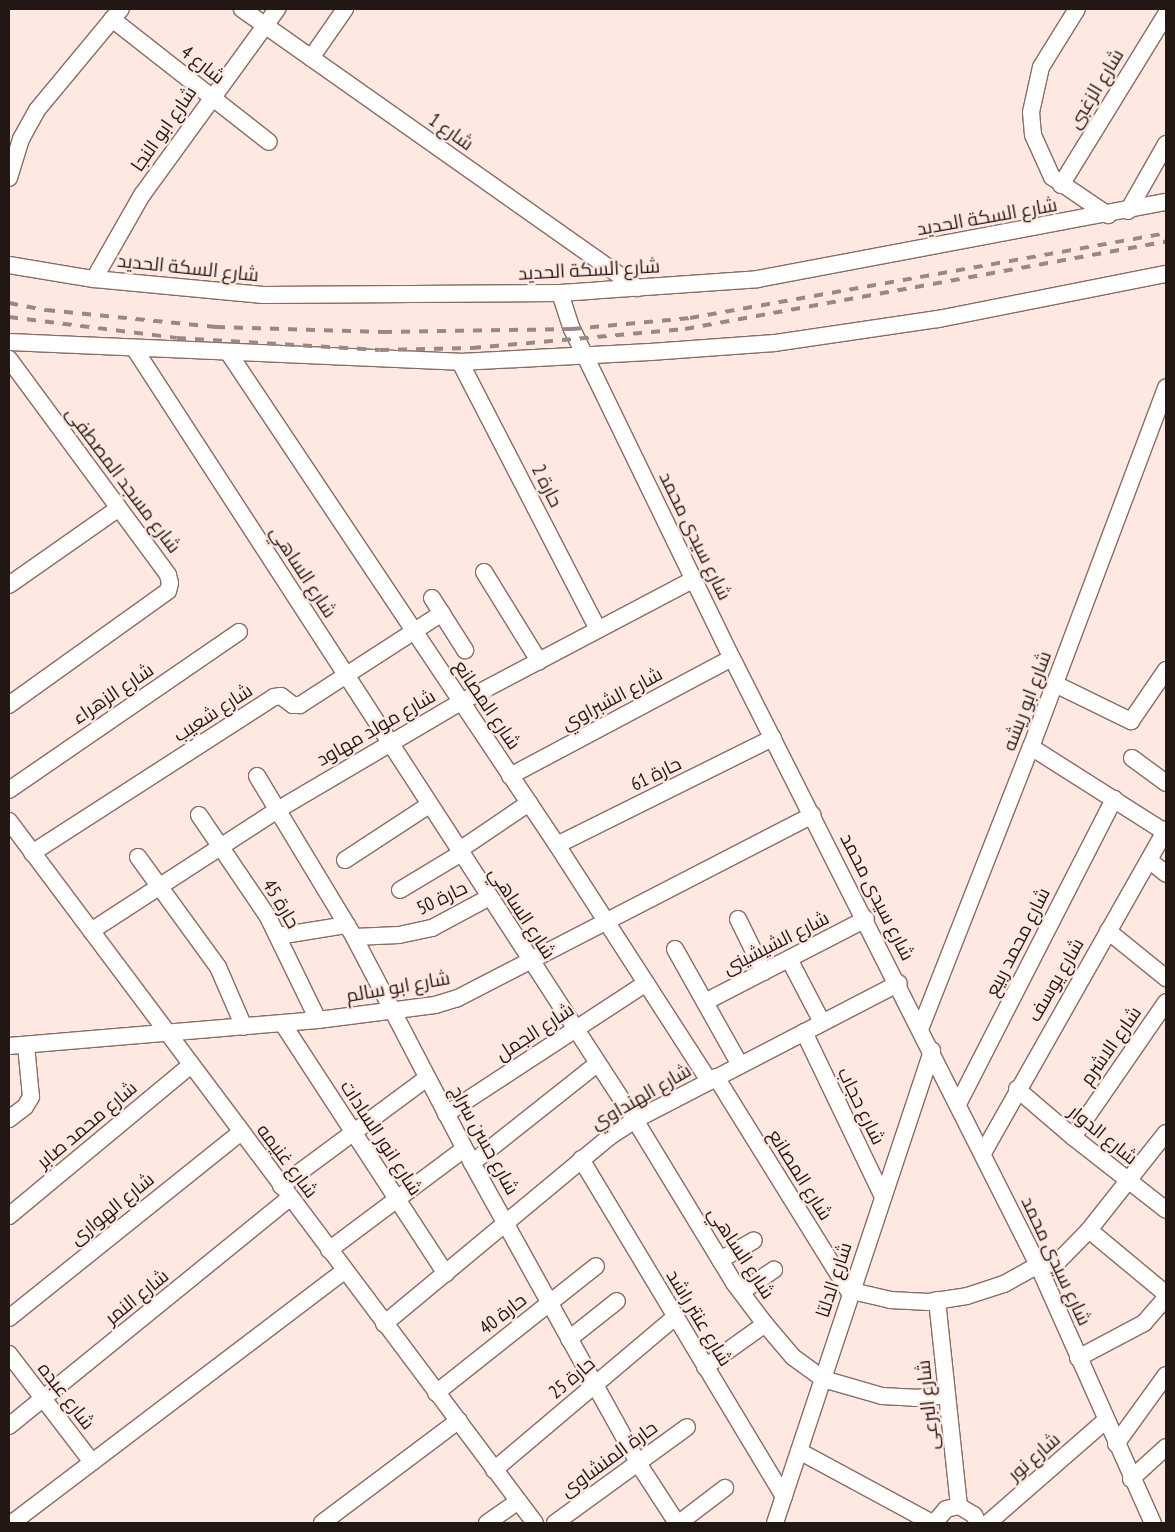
<!DOCTYPE html>
<meta charset="utf-8">
<style>
body{margin:0}
#map{position:relative;width:1175px;height:1532px;overflow:hidden;background:#fde9e2;font-family:"PT Sans Narrow",Cairo,sans-serif}
div>[style]{position:absolute}
.roads{filter:drop-shadow(1px 0 #896d62) drop-shadow(-1px 0 #896d62) drop-shadow(0 1px #896d62) drop-shadow(0 -1px #896d62)}
.minor>*{height:16px;margin:-8px;padding:0 8px;transform-origin:8px;border-radius:8px;background:#fff}
.rail>*{height:4px;margin-top:-2px;transform-origin:0;background:repeating-linear-gradient(90deg,#988983 0 9px,transparent 0 18px)}
span{translate:-50% -50%;white-space:nowrap;text-align:center;line-height:1.15;-webkit-text-stroke:4.5px #fde9e2;paint-order:stroke}
.street-label{font-size:19px;color:#221713}
.frame{position:absolute;inset:0;border:10px solid #221713;pointer-events:none}
</style>
<div id="map">
<div class="roads">
<div class="minor">
<i style="left:242px;top:9px;width:484px;rotate:35.2deg"></i>
<i style="left:1077px;top:9px;width:68px;rotate:121.8deg"></i>
<i style="left:1041px;top:67px;width:46px;rotate:102.5deg"></i>
<i style="left:1031px;top:112px;width:23px;rotate:85deg"></i>
<i style="left:1033px;top:135px;width:46px;rotate:65.7deg"></i>
<i style="left:1052px;top:177px;width:68px;rotate:34.2deg"></i>
<i style="left:112px;top:19px;width:199px;rotate:38.1deg"></i>
<i style="left:311px;top:58px;width:60px;rotate:-55.2deg"></i>
<i style="left:9px;top:178px;width:41px;rotate:-72.9deg"></i>
<i style="left:21px;top:139px;width:33px;rotate:-61deg"></i>
<i style="left:37px;top:110px;width:131px;rotate:-50.3deg"></i>
<i style="left:1061px;top:185px;width:201px;rotate:-58.4deg"></i>
<i style="left:1128px;top:211px;width:77px;rotate:-60.4deg"></i>
<i style="left:9px;top:265px;width:86px;rotate:9.4deg"></i>
<i style="left:94px;top:279px;width:170px;rotate:5.4deg"></i>
<i style="left:263px;top:295px;width:297px;rotate:-0.4deg"></i>
<i style="left:560px;top:293px;width:198px;rotate:-4deg"></i>
<i style="left:758px;top:279px;width:415px;rotate:-10.7deg"></i>
<i style="left:94px;top:279px;width:97px;rotate:-60.3deg"></i>
<i style="left:142px;top:195px;width:230px;rotate:-54deg"></i>
<i style="left:560px;top:293px;width:38px;rotate:72deg"></i>
<i style="left:572px;top:329px;width:366px;rotate:64.1deg"></i>
<i style="left:732px;top:658px;width:680px;rotate:63.25deg"></i>
<i style="left:1038px;top:1265px;width:282px;rotate:66deg"></i>
<i style="left:9px;top:342px;width:451px;rotate:2.5deg"></i>
<i style="left:460px;top:362px;width:190px;rotate:-3deg"></i>
<i style="left:650px;top:352px;width:125px;rotate:-4.1deg"></i>
<i style="left:775px;top:343px;width:165px;rotate:-8.4deg"></i>
<i style="left:938px;top:319px;width:232px;rotate:-11.2deg"></i>
<i style="left:134px;top:348px;width:920px;rotate:57.02deg"></i>
<i style="left:635px;top:1120px;width:191px;rotate:58.7deg"></i>
<i style="left:734px;top:1283px;width:51px;rotate:52.9deg"></i>
<i style="left:765px;top:1324px;width:43px;rotate:49.7deg"></i>
<i style="left:793px;top:1357px;width:37px;rotate:36deg"></i>
<i style="left:823px;top:1379px;width:61px;rotate:16.1deg"></i>
<i style="left:882px;top:1396px;width:33px;rotate:3deg"></i>
<i style="left:915px;top:1398px;width:32px;rotate:-5deg"></i>
<i style="left:228px;top:352px;width:593px;rotate:56.28deg"></i>
<i style="left:557px;top:845px;width:281px;rotate:57.2deg"></i>
<i style="left:9px;top:359px;width:268px;rotate:53.6deg"></i>
<i style="left:168px;top:575px;width:8px;rotate:76deg"></i>
<i style="left:170px;top:583px;width:8px;rotate:104deg"></i>
<i style="left:168px;top:591px;width:196px;rotate:144.4deg"></i>
<i style="left:460px;top:362px;width:301px;rotate:62.7deg"></i>
<i style="left:484px;top:572px;width:105px;rotate:58.3deg"></i>
<i style="left:9px;top:585px;width:134px;rotate:-35deg"></i>
<i style="left:432px;top:598px;width:62px;rotate:57.6deg"></i>
<i style="left:1055px;top:684px;width:85px;rotate:26deg"></i>
<i style="left:1131px;top:721px;width:62px;rotate:-55.5deg"></i>
<i style="left:1031px;top:747px;width:159px;rotate:32.4deg"></i>
<i style="left:1132px;top:758px;width:42px;rotate:36.3deg"></i>
<i style="left:257px;top:776px;width:188px;rotate:58.9deg"></i>
<i style="left:354px;top:937px;width:255px;rotate:62.4deg"></i>
<i style="left:472px;top:1163px;width:343px;rotate:61deg"></i>
<i style="left:638px;top:1463px;width:72px;rotate:57deg"></i>
<i style="left:510px;top:776px;width:251px;rotate:-28deg"></i>
<i style="left:9px;top:790px;width:279px;rotate:-34.5deg"></i>
<i style="left:199px;top:815px;width:123px;rotate:55.9deg"></i>
<i style="left:268px;top:917px;width:114px;rotate:64.1deg"></i>
<i style="left:9px;top:821px;width:877px;rotate:53.16deg"></i>
<i style="left:557px;top:845px;width:241px;rotate:-26.4deg"></i>
<i style="left:458px;top:851px;width:86px;rotate:-34.1deg"></i>
<i style="left:32px;top:853px;width:288px;rotate:-32.8deg"></i>
<i style="left:274px;top:697px;width:7px;rotate:-8deg"></i>
<i style="left:281px;top:696px;width:15px;rotate:37deg"></i>
<i style="left:293px;top:705px;width:7px"></i>
<i style="left:300px;top:705px;width:169px;rotate:-32.9deg"></i>
<i style="left:138px;top:857px;width:136px;rotate:54deg"></i>
<i style="left:218px;top:967px;width:65px;rotate:66.6deg"></i>
<i style="left:345px;top:860px;width:100px;rotate:-33.2deg"></i>
<i style="left:1149px;top:860px;width:22px;rotate:39deg"></i>
<i style="left:400px;top:890px;width:70px;rotate:-31deg"></i>
<i style="left:738px;top:919px;width:59px;rotate:63.9deg"></i>
<i style="left:91px;top:931px;width:224px;rotate:-33deg"></i>
<i style="left:279px;top:809px;width:211px;rotate:-30.5deg"></i>
<i style="left:461px;top:702px;width:263px;rotate:-27.8deg"></i>
<i style="left:1108px;top:931px;width:75px;rotate:39deg"></i>
<i style="left:278px;top:936px;width:70px;rotate:-9.1deg"></i>
<i style="left:354px;top:937px;width:45px;rotate:-2.5deg"></i>
<i style="left:399px;top:935px;width:34px;rotate:-12deg"></i>
<i style="left:432px;top:928px;width:64px;rotate:-28.2deg"></i>
<i style="left:675px;top:949px;width:133px;rotate:60.7deg"></i>
<i style="left:789px;top:959px;width:71px;rotate:62.4deg"></i>
<i style="left:705px;top:1002px;width:181px;rotate:-27.3deg"></i>
<i style="left:283px;top:1024px;width:298px;rotate:56.9deg"></i>
<i style="left:921px;top:1027px;width:301px;rotate:-68.6deg"></i>
<i style="left:1031px;top:747px;width:384px;rotate:-69.4deg"></i>
<i style="left:804px;top:1032px;width:183px;rotate:64.4deg"></i>
<i style="left:9px;top:1046px;width:310px;rotate:-4.8deg"></i>
<i style="left:318px;top:1020px;width:118px;rotate:-7.3deg"></i>
<i style="left:435px;top:1005px;width:24px;rotate:-17deg"></i>
<i style="left:458px;top:998px;width:399px;rotate:-27.3deg"></i>
<i style="left:716px;top:1077px;width:256px;rotate:58.2deg"></i>
<i style="left:1017px;top:1089px;width:74px;rotate:40.6deg"></i>
<i style="left:1073px;top:1137px;width:118px;rotate:38.1deg"></i>
<i style="left:958px;top:1104px;width:343px;rotate:-62.9deg"></i>
<i style="left:446px;top:1114px;width:239px;rotate:-33.2deg"></i>
<i style="left:9px;top:1119px;width:20px;rotate:-37deg"></i>
<i style="left:25px;top:1107px;width:12px;rotate:-59deg"></i>
<i style="left:31px;top:1097px;width:52px;rotate:-95.5deg"></i>
<i style="left:1073px;top:1137px;width:164px;rotate:-55.4deg"></i>
<i style="left:983px;top:1153px;width:372px;rotate:-60.5deg"></i>
<i style="left:581px;top:1159px;width:394px;rotate:59deg"></i>
<i style="left:472px;top:1163px;width:159px;rotate:-38.4deg"></i>
<i style="left:281px;top:1186px;width:182px;rotate:-36.5deg"></i>
<i style="left:9px;top:1216px;width:236px;rotate:-39.7deg"></i>
<i style="left:1089px;top:1230px;width:100px;rotate:39.7deg"></i>
<i style="left:329px;top:1250px;width:169px;rotate:-36.8deg"></i>
<i style="left:720px;top:1260px;width:39px;rotate:-30deg"></i>
<i style="left:1044px;top:1276px;width:64px;rotate:-45.6deg"></i>
<i style="left:1089px;top:1230px;width:124px;rotate:-51.6deg"></i>
<i style="left:852px;top:1291px;width:39px;rotate:13deg"></i>
<i style="left:890px;top:1300px;width:39px;rotate:3deg"></i>
<i style="left:929px;top:1302px;width:38px;rotate:-9deg"></i>
<i style="left:967px;top:1296px;width:39px;rotate:-18deg"></i>
<i style="left:1004px;top:1284px;width:39px;rotate:-29deg"></i>
<i style="left:741px;top:1292px;width:40px;rotate:-34deg"></i>
<i style="left:937px;top:1300px;width:207px;rotate:83.9deg"></i>
<i style="left:9px;top:1318px;width:297px;rotate:-38.7deg"></i>
<i style="left:384px;top:1324px;width:293px;rotate:-39.7deg"></i>
<i style="left:609px;top:1137px;width:31px;rotate:-33deg"></i>
<i style="left:635px;top:1120px;width:297px;rotate:-27.4deg"></i>
<i style="left:569px;top:1339px;width:61px;rotate:-38.4deg"></i>
<i style="left:9px;top:1354px;width:136px;rotate:52.5deg"></i>
<i style="left:1078px;top:1358px;width:75px;rotate:-27.9deg"></i>
<i style="left:1144px;top:1323px;width:33px;rotate:-49deg"></i>
<i style="left:705px;top:1367px;width:74px;rotate:-35.6deg"></i>
<i style="left:436px;top:1393px;width:204px;rotate:-38.4deg"></i>
<i style="left:9px;top:1426px;width:362px;rotate:-39.1deg"></i>
<i style="left:1116px;top:1444px;width:85px;rotate:-54.1deg"></i>
<i style="left:799px;top:1451px;width:151px;rotate:28.4deg"></i>
<i style="left:494px;top:1470px;width:237px;rotate:-40.2deg"></i>
<i style="left:1131px;top:1479px;width:47px;rotate:-42.4deg"></i>
<i style="left:12px;top:1523px;width:415px;rotate:-37.2deg"></i>
<i style="left:322px;top:1523px;width:171px;rotate:-36.9deg"></i>
<i style="left:487px;top:1523px;width:38px;rotate:-35deg"></i>
<i style="left:555px;top:1523px;width:163px;rotate:-36deg"></i>
<i style="left:679px;top:1523px;width:58px;rotate:-37.3deg"></i>
<i style="left:775px;top:1523px;width:498px;rotate:-71.6deg"></i>
<i style="left:934px;top:1523px;width:18px;rotate:-49deg"></i>
<i style="left:946px;top:1509px;width:13px;rotate:-13deg"></i>
<i style="left:959px;top:1506px;width:17px;rotate:31deg"></i>
<i style="left:974px;top:1515px;width:9px;rotate:63deg"></i>
<i style="left:988px;top:1523px;width:155px;rotate:-41.1deg"></i>
</div>
</div>
<div class="rail">
<i style="left:9px;top:303px;width:38px;rotate:11deg"></i>
<i style="left:46px;top:310px;width:171px;rotate:5.7deg"></i>
<i style="left:216px;top:327px;width:167px;rotate:1.7deg"></i>
<i style="left:383px;top:332px;width:189px;rotate:-0.9deg"></i>
<i style="left:572px;top:329px;width:119px;rotate:-5.3deg"></i>
<i style="left:690px;top:318px;width:484px;rotate:-10.1deg"></i>
<i style="left:9px;top:317px;width:169px;rotate:7.1deg"></i>
<i style="left:177px;top:338px;width:203px;rotate:3.4deg"></i>
<i style="left:380px;top:350px;width:92px;rotate:-1.2deg"></i>
<i style="left:472px;top:348px;width:214px;rotate:-5.1deg"></i>
<i style="left:685px;top:329px;width:489px;rotate:-10.3deg"></i>
</div>
<div class="street-label">
<span style="left:203px;top:65px;rotate:38deg">شارع 4</span>
<span style="left:1096px;top:89px;rotate:-59deg">شارع الزغبى</span>
<span style="left:164px;top:129px;rotate:-55deg">شارع ابو النجا</span>
<span style="left:451px;top:132px;rotate:35deg">شارع 1</span>
<span style="left:987px;top:217px;rotate:-10deg">شارع السكة الحديد</span>
<span style="left:188px;top:268px;rotate:6deg">شارع السكة الحديد</span>
<span style="left:589px;top:270px;rotate:-3deg">شارع السكة الحديد</span>
<span style="left:123px;top:480px;rotate:53deg">شارع مسجد المصطفى</span>
<span style="left:547px;top:486px;rotate:63deg">حارة 2</span>
<span style="left:695px;top:536px;rotate:64deg">شارع سيدى محمد</span>
<span style="left:303px;top:572px;rotate:57deg">شارع الساهي</span>
<span style="left:113px;top:694px;rotate:-34deg">شارع الزهراء</span>
<span style="left:612px;top:699px;rotate:-28deg">شارع الشبراوي</span>
<span style="left:1027px;top:701px;rotate:-69deg">شارع ابو ريشه</span>
<span style="left:487px;top:705px;rotate:56deg">شارع المصانع</span>
<span style="left:213px;top:713px;rotate:-33deg">شارع شعيب</span>
<span style="left:376px;top:728px;rotate:-30deg">شارع مولد مهاود</span>
<span style="left:656px;top:774px;rotate:-26deg">حارة 61</span>
<span style="left:877px;top:897px;rotate:63deg">شارع سيدى محمد</span>
<span style="left:442px;top:898px;rotate:-26deg">حارة 50</span>
<span style="left:281px;top:904px;rotate:59deg">حارة 45</span>
<span style="left:522px;top:913px;rotate:57deg">شارع الساهي</span>
<span style="left:1018px;top:942px;rotate:-63deg">شارع محمد ربيع</span>
<span style="left:776px;top:943px;rotate:-27deg">شارع الشيشينى</span>
<span style="left:1056px;top:980px;rotate:-60deg">شارع يوسف</span>
<span style="left:398px;top:987px;rotate:-10deg">شارع ابو سالم</span>
<span style="left:535px;top:1032px;rotate:-33deg">شارع الجمل</span>
<span style="left:1111px;top:1046px;rotate:-55deg">شارع الاشرم</span>
<span style="left:641px;top:1097px;rotate:-30deg">شارع الهنداوي</span>
<span style="left:861px;top:1106px;rotate:64deg">شارع حجاب</span>
<span style="left:87px;top:1125px;rotate:-40deg">شارع محمد صابر</span>
<span style="left:1103px;top:1135px;rotate:39deg">شارع الدوار</span>
<span style="left:381px;top:1138px;rotate:57deg">شارع انور السادات</span>
<span style="left:484px;top:1140px;rotate:61deg">شارع حسن سراج</span>
<span style="left:287px;top:1161px;rotate:53deg">شارع غنيمه</span>
<span style="left:800px;top:1175px;rotate:58deg">شارع المصانع</span>
<span style="left:112px;top:1209px;rotate:-39deg">شارع الهوارى</span>
<span style="left:741px;top:1253px;rotate:57deg">شارع الساهي</span>
<span style="left:1056px;top:1261px;rotate:65deg">شارع سيدى محمد</span>
<span style="left:834px;top:1280px;rotate:-72deg">شارع الدلتا</span>
<span style="left:137px;top:1297px;rotate:-39deg">شارع النمر</span>
<span style="left:503px;top:1314px;rotate:-38deg">حارة 40</span>
<span style="left:699px;top:1318px;rotate:59deg">شارع عنتر راشد</span>
<span style="left:572px;top:1378px;rotate:-40deg">حارة 25</span>
<span style="left:66px;top:1396px;rotate:52deg">شارع عبده</span>
<span style="left:928px;top:1405px;rotate:-96deg">شارع البرعى</span>
<span style="left:1034px;top:1457px;rotate:-41deg">شارع نور</span>
<span style="left:609px;top:1459px;rotate:-36deg">حارة المنشاوى</span>
</div>
<div class="frame"></div>
</div>
